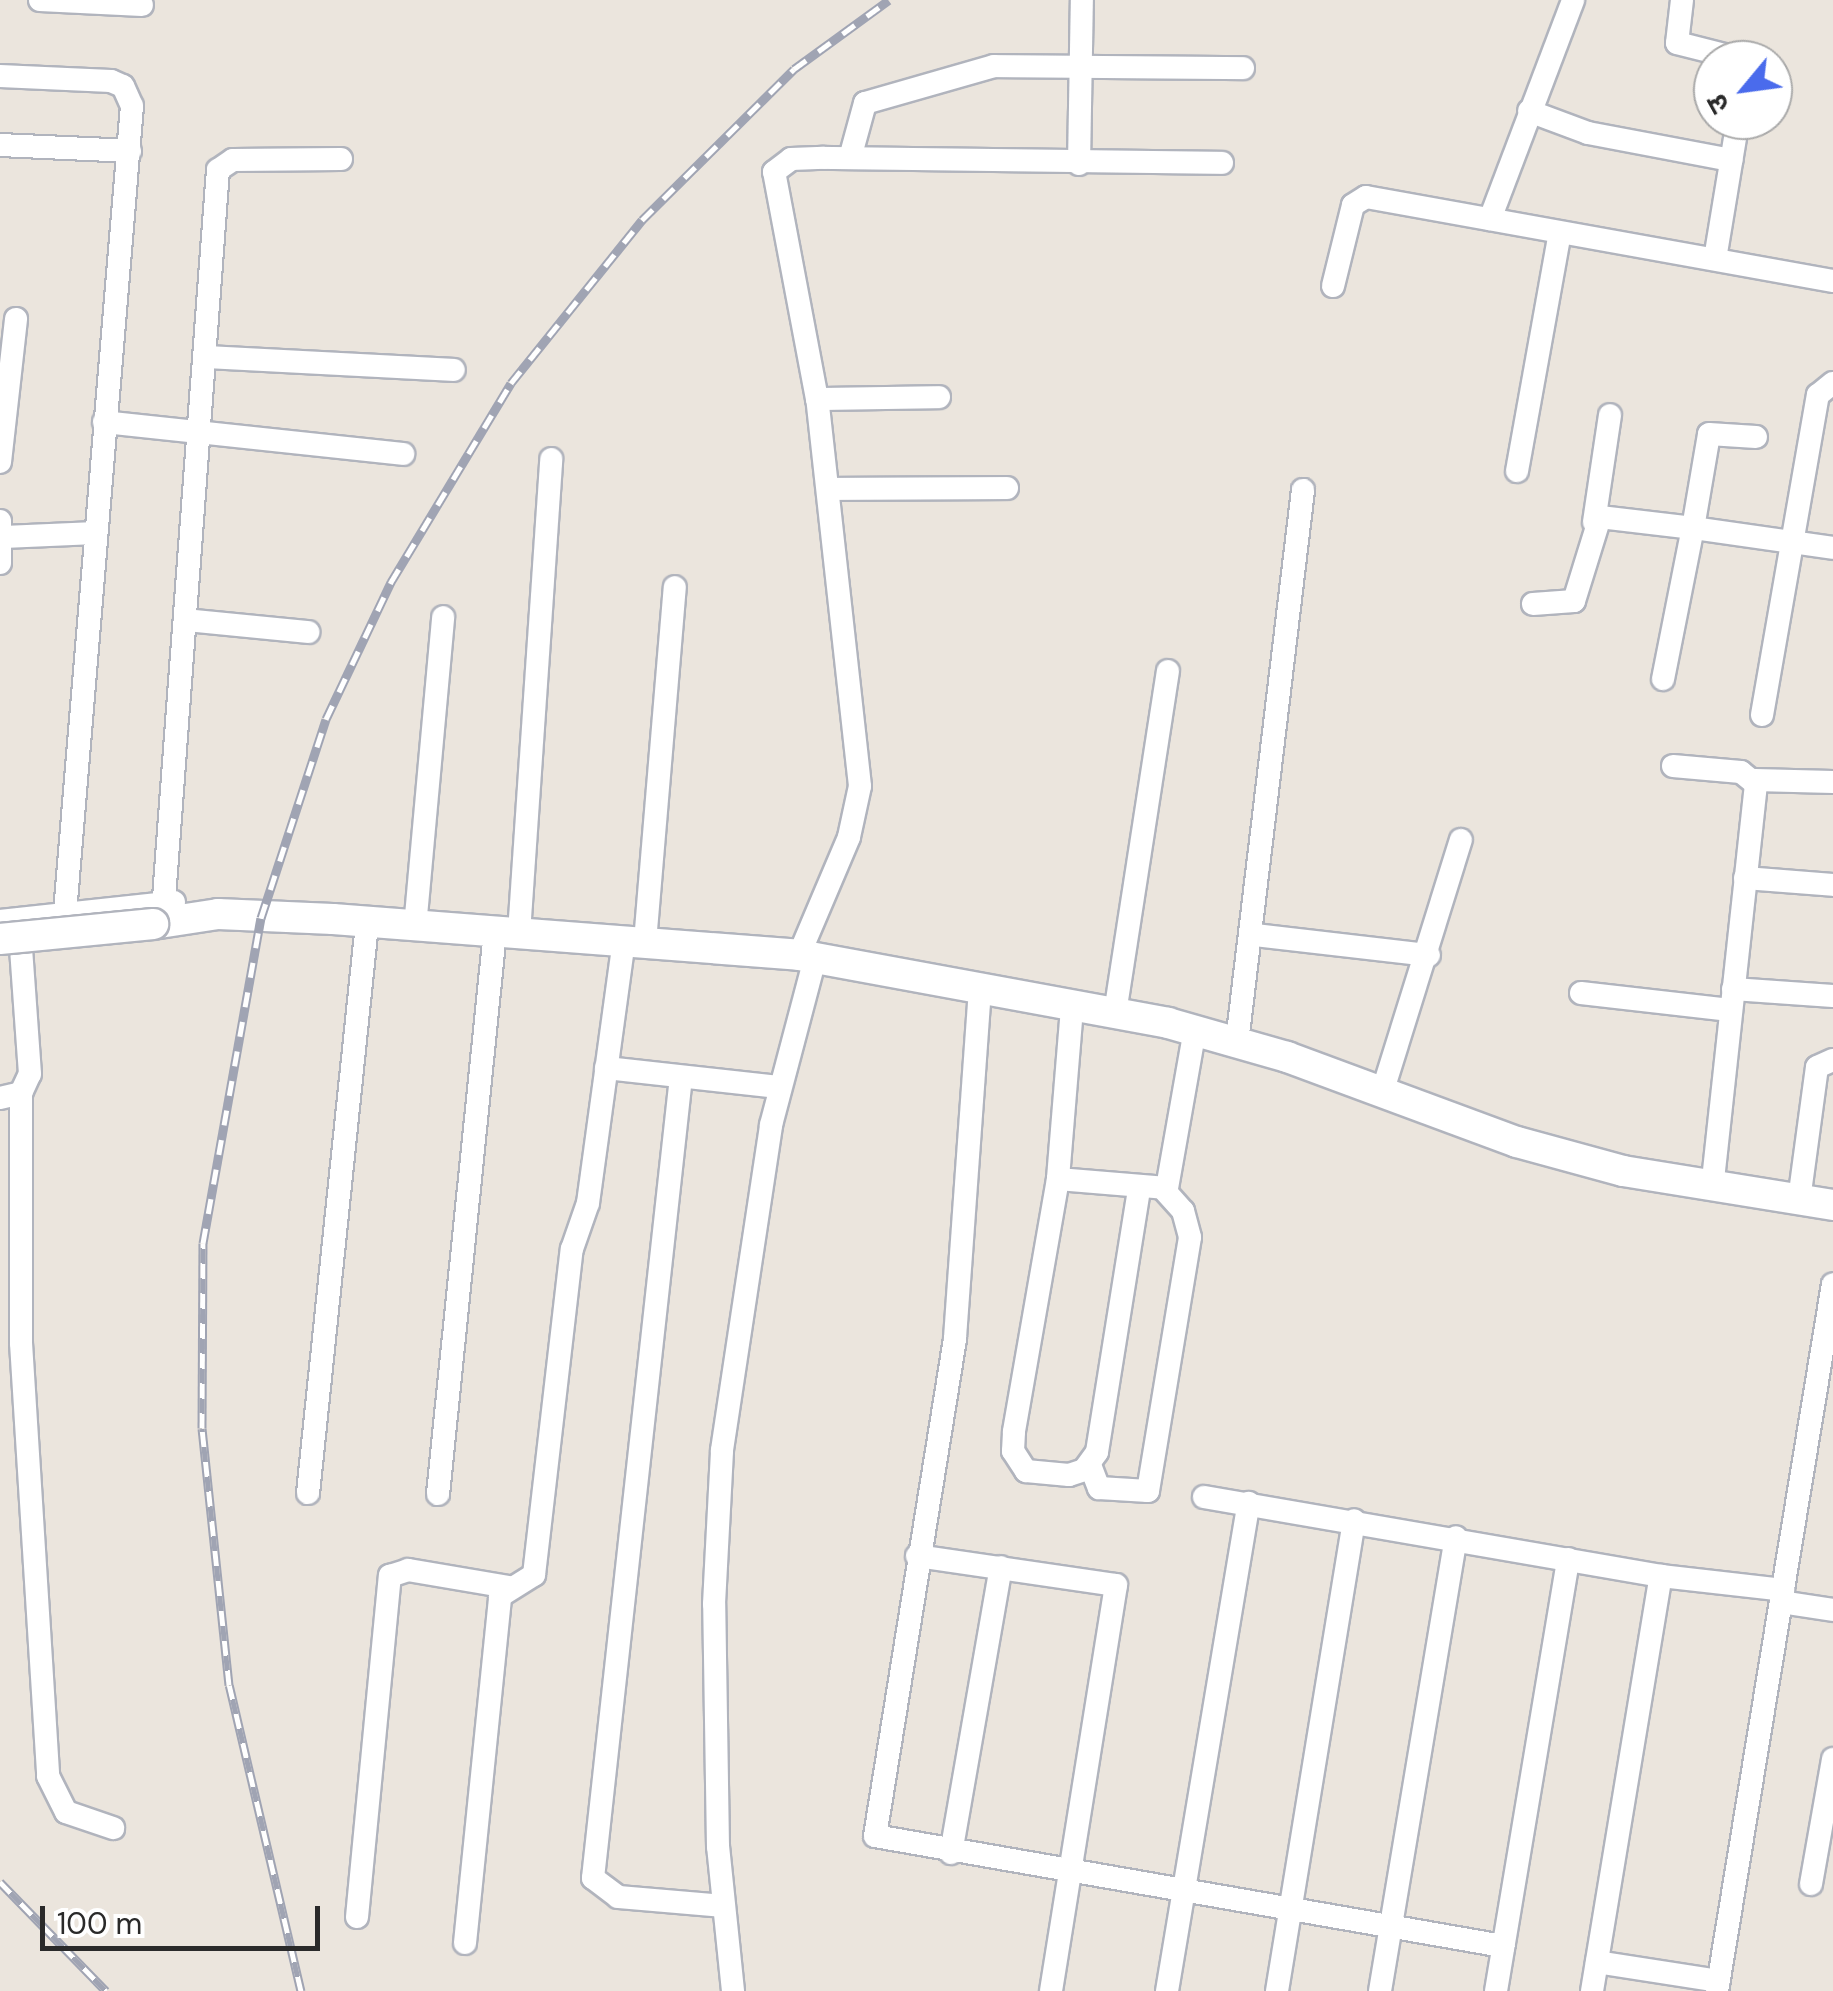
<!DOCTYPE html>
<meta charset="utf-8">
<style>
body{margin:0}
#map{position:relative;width:1833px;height:1991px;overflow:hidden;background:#ebe5dd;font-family:"DM Sans","Noto Sans Devanagari",sans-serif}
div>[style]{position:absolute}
.roads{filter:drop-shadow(2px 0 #b1b4bd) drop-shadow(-2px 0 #b1b4bd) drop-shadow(0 2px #b1b4bd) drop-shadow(0 -2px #b1b4bd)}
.minor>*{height:22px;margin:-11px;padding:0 11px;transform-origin:11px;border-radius:11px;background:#fff}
.secondary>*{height:30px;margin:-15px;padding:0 15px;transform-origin:15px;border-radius:15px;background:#fff}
.rail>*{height:9px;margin-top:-4.5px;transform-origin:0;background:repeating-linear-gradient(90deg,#fff 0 15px,#a0a4b3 0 30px);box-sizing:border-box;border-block:2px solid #a0a4b3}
.bridges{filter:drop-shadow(2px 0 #b1b4bd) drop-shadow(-2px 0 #b1b4bd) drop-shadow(0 2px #b1b4bd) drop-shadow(0 -2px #b1b4bd)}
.secondary-bridge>*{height:30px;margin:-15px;padding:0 15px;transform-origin:15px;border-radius:15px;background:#fff}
span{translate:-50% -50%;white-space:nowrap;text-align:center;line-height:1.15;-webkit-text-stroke:8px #fff;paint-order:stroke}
.north{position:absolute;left:1693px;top:40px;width:100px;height:100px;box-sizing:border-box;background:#fff;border:2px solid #aaa;border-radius:50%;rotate:241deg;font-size:28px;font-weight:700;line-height:40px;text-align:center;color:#2a2a2a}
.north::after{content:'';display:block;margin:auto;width:35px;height:45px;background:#4a6bec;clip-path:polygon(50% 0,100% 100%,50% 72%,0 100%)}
.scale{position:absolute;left:40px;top:1906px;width:280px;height:45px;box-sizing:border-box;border:5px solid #2a2a2a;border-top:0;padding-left:12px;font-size:30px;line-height:35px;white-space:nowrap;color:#2a2a2a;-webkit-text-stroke:8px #fff;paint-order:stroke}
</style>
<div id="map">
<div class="roads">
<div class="minor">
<i style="left:40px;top:0;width:102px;rotate:2.8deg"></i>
<i style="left:1682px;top:0;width:43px;rotate:96.6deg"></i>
<i style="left:1677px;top:43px;width:69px;rotate:14.2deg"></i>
<i style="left:0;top:76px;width:111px;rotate:2.6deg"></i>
<i style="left:111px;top:81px;width:13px;rotate:23deg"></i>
<i style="left:123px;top:86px;width:22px;rotate:66deg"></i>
<i style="left:132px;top:106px;width:810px;rotate:94.75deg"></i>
<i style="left:1529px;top:111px;width:63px;rotate:20.4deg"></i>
<i style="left:1588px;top:133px;width:146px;rotate:10.7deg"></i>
<i style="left:0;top:145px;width:130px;rotate:2.6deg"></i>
<i style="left:850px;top:158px;width:57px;rotate:-74.7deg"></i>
<i style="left:865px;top:103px;width:134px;rotate:-16deg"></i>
<i style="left:994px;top:66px;width:249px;rotate:0.5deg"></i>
<i style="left:1079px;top:164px;width:164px;rotate:-89deg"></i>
<i style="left:1490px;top:219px;width:234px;rotate:-69.2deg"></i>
<i style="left:1715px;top:259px;width:141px;rotate:-80.6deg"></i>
<i style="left:1333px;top:286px;width:83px;rotate:-76.1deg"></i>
<i style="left:1353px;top:205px;width:15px;rotate:-32deg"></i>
<i style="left:1366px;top:197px;width:474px;rotate:10.2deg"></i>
<i style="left:208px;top:357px;width:246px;rotate:3deg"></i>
<i style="left:817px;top:399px;width:122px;rotate:-0.9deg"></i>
<i style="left:104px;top:422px;width:301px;rotate:6.1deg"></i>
<i style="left:0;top:462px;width:144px;rotate:-83.6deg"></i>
<i style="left:1517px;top:471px;width:242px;rotate:-79.8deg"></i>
<i style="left:829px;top:489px;width:178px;rotate:-0.3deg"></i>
<i style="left:0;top:521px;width:42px;rotate:90deg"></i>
<i style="left:1594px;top:522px;width:108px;rotate:-81.5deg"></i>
<i style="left:5px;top:537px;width:91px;rotate:-2.5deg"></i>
<i style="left:1533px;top:604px;width:41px;rotate:-4.2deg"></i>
<i style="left:1574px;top:601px;width:88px;rotate:-72.8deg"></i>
<i style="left:1600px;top:517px;width:94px;rotate:6.7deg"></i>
<i style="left:1693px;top:528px;width:95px;rotate:-80.3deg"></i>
<i style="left:1709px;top:434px;width:47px;rotate:3.7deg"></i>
<i style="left:185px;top:620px;width:124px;rotate:5.6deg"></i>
<i style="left:1663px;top:679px;width:154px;rotate:-78.8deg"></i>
<i style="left:1693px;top:528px;width:141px;rotate:8.1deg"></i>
<i style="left:1762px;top:715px;width:325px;rotate:-80.1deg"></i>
<i style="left:1818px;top:395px;width:19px;rotate:-39deg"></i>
<i style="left:1673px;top:766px;width:68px;rotate:5deg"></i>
<i style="left:1741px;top:772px;width:19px;rotate:39deg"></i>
<i style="left:1756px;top:784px;width:404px;rotate:96.2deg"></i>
<i style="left:1755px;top:780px;width:78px;rotate:1.5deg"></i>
<i style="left:1745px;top:878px;width:88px;rotate:4.5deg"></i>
<i style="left:164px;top:898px;width:730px;rotate:-85.76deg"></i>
<i style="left:218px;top:170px;width:18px;rotate:-34deg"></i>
<i style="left:233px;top:160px;width:108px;rotate:-0.5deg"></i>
<i style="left:0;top:921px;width:175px;rotate:-6.2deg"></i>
<i style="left:415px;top:927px;width:311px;rotate:-84.8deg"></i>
<i style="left:519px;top:933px;width:475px;rotate:-86.1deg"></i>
<i style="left:1255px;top:935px;width:175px;rotate:6.6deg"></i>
<i style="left:645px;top:942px;width:356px;rotate:-85.2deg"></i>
<i style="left:799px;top:955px;width:128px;rotate:-67deg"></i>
<i style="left:849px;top:837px;width:52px;rotate:-77.8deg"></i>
<i style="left:860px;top:786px;width:389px;rotate:-96.3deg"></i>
<i style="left:817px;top:399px;width:231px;rotate:-100.7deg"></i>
<i style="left:774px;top:172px;width:21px;rotate:-37deg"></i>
<i style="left:791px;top:159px;width:33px;rotate:-2deg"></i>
<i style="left:824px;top:158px;width:398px;rotate:0.7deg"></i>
<i style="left:980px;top:989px;width:351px;rotate:94.1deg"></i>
<i style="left:955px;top:1339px;width:503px;rotate:99.14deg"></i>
<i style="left:875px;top:1836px;width:638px;rotate:9.94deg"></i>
<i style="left:1733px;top:989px;width:100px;rotate:4deg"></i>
<i style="left:1581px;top:993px;width:150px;rotate:6.5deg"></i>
<i style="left:1072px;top:1008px;width:172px;rotate:94.7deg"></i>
<i style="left:1058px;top:1179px;width:257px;rotate:99.9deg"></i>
<i style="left:1014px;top:1432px;width:19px;rotate:93deg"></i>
<i style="left:1013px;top:1451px;width:24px;rotate:57deg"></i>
<i style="left:1026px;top:1471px;width:43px;rotate:5.3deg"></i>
<i style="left:1069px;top:1475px;width:16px;rotate:-18deg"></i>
<i style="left:1084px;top:1470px;width:22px;rotate:-54deg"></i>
<i style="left:1097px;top:1452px;width:264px;rotate:-80.9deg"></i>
<i style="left:1115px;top:1013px;width:346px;rotate:-81.2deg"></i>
<i style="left:1237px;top:1042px;width:556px;rotate:-83.18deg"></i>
<i style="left:606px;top:1068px;width:174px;rotate:6.3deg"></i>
<i style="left:681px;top:1077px;width:806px;rotate:96.27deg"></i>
<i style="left:593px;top:1878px;width:31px;rotate:37deg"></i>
<i style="left:618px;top:1897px;width:104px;rotate:4.9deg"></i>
<i style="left:21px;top:1093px;width:250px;rotate:90deg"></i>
<i style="left:21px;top:1343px;width:434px;rotate:86.4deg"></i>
<i style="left:48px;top:1776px;width:40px;rotate:63.4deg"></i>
<i style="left:66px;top:1812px;width:50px;rotate:18.8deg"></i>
<i style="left:1382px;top:1093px;width:265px;rotate:-72.7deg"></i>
<i style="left:0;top:1098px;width:22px;rotate:-13deg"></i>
<i style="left:21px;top:1093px;width:21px;rotate:-65deg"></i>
<i style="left:30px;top:1074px;width:155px;rotate:-94.1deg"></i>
<i style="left:1058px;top:1179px;width:109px;rotate:4.7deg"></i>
<i style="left:1167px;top:1188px;width:160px;rotate:-80deg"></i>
<i style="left:1799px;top:1200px;width:134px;rotate:-82.3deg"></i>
<i style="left:1817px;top:1067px;width:17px;rotate:-24deg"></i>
<i style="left:1090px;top:1465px;width:25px;rotate:69deg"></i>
<i style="left:1099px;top:1488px;width:49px;rotate:3.5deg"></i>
<i style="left:1148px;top:1491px;width:257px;rotate:-80.6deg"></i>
<i style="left:1190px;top:1237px;width:27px;rotate:-105deg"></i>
<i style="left:1183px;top:1211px;width:28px;rotate:-132deg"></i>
<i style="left:308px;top:1493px;width:572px;rotate:-84.08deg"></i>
<i style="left:438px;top:1494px;width:565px;rotate:-84.21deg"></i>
<i style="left:1204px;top:1497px;width:464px;rotate:9.8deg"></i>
<i style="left:917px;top:1556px;width:201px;rotate:8.3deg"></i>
<i style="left:1116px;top:1585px;width:411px;rotate:99.1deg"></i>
<i style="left:1781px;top:1602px;width:53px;rotate:8.7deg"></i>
<i style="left:951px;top:1853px;width:290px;rotate:-80.1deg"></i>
<i style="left:1811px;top:1884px;width:127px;rotate:-80deg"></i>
<i style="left:357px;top:1917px;width:343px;rotate:-84.5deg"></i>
<i style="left:390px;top:1576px;width:19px;rotate:-18deg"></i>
<i style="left:408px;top:1570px;width:102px;rotate:9.6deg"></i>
<i style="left:465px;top:1943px;width:349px;rotate:-84.2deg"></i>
<i style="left:500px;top:1596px;width:40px;rotate:-32deg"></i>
<i style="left:534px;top:1575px;width:328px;rotate:-83.4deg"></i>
<i style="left:572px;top:1249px;width:49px;rotate:-70.8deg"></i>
<i style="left:588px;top:1203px;width:264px;rotate:-82.2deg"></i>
<i style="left:1597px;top:1962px;width:123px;rotate:8.9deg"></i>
<i style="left:733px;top:1991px;width:145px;rotate:-95.9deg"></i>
<i style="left:718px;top:1847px;width:243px;rotate:-90.9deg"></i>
<i style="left:714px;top:1604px;width:154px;rotate:-87deg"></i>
<i style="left:722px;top:1450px;width:329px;rotate:-81.4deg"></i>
<i style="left:771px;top:1125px;width:173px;rotate:-75.2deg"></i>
<i style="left:1167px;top:1991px;width:495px;rotate:-80.5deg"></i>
<i style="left:1277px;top:1991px;width:477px;rotate:-80.7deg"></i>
<i style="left:1380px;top:1991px;width:460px;rotate:-80.5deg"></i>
<i style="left:1496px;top:1991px;width:438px;rotate:-80.5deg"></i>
<i style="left:1592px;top:1991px;width:421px;rotate:-80.6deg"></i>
<i style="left:1661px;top:1576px;width:123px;rotate:6.5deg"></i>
<i style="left:1717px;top:1991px;width:716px;rotate:-80.68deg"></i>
</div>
<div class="secondary">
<i style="left:153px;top:924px;width:66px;rotate:-8.7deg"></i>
<i style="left:218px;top:914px;width:115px;rotate:2.5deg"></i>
<i style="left:333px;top:919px;width:467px;rotate:4.4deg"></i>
<i style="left:799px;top:955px;width:375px;rotate:10.4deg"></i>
<i style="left:1168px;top:1023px;width:124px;rotate:15.9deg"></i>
<i style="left:1287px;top:1057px;width:245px;rotate:20.3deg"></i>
<i style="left:1517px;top:1142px;width:110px;rotate:15.3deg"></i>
<i style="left:1623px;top:1171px;width:213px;rotate:9.2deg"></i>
</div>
</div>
<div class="rail">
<i style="left:0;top:1882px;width:152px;rotate:45.8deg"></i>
<i style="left:301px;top:1991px;width:314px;rotate:-103.2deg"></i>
<i style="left:229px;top:1685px;width:258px;rotate:-96deg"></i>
<i style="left:202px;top:1428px;width:185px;rotate:-89.7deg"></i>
<i style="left:203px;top:1243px;width:330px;rotate:-79.9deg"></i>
<i style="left:261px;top:918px;width:209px;rotate:-71.9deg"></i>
<i style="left:326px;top:719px;width:152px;rotate:-64.6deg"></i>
<i style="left:391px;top:582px;width:232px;rotate:-58.9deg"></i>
<i style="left:511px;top:383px;width:209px;rotate:-51.2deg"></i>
<i style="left:642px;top:220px;width:214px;rotate:-44.8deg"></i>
<i style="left:794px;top:69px;width:117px;rotate:-36deg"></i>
</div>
<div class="bridges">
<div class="secondary-bridge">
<i style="left:0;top:939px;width:154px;rotate:-5.6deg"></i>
</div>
</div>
<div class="north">उ</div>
<div class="scale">100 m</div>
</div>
